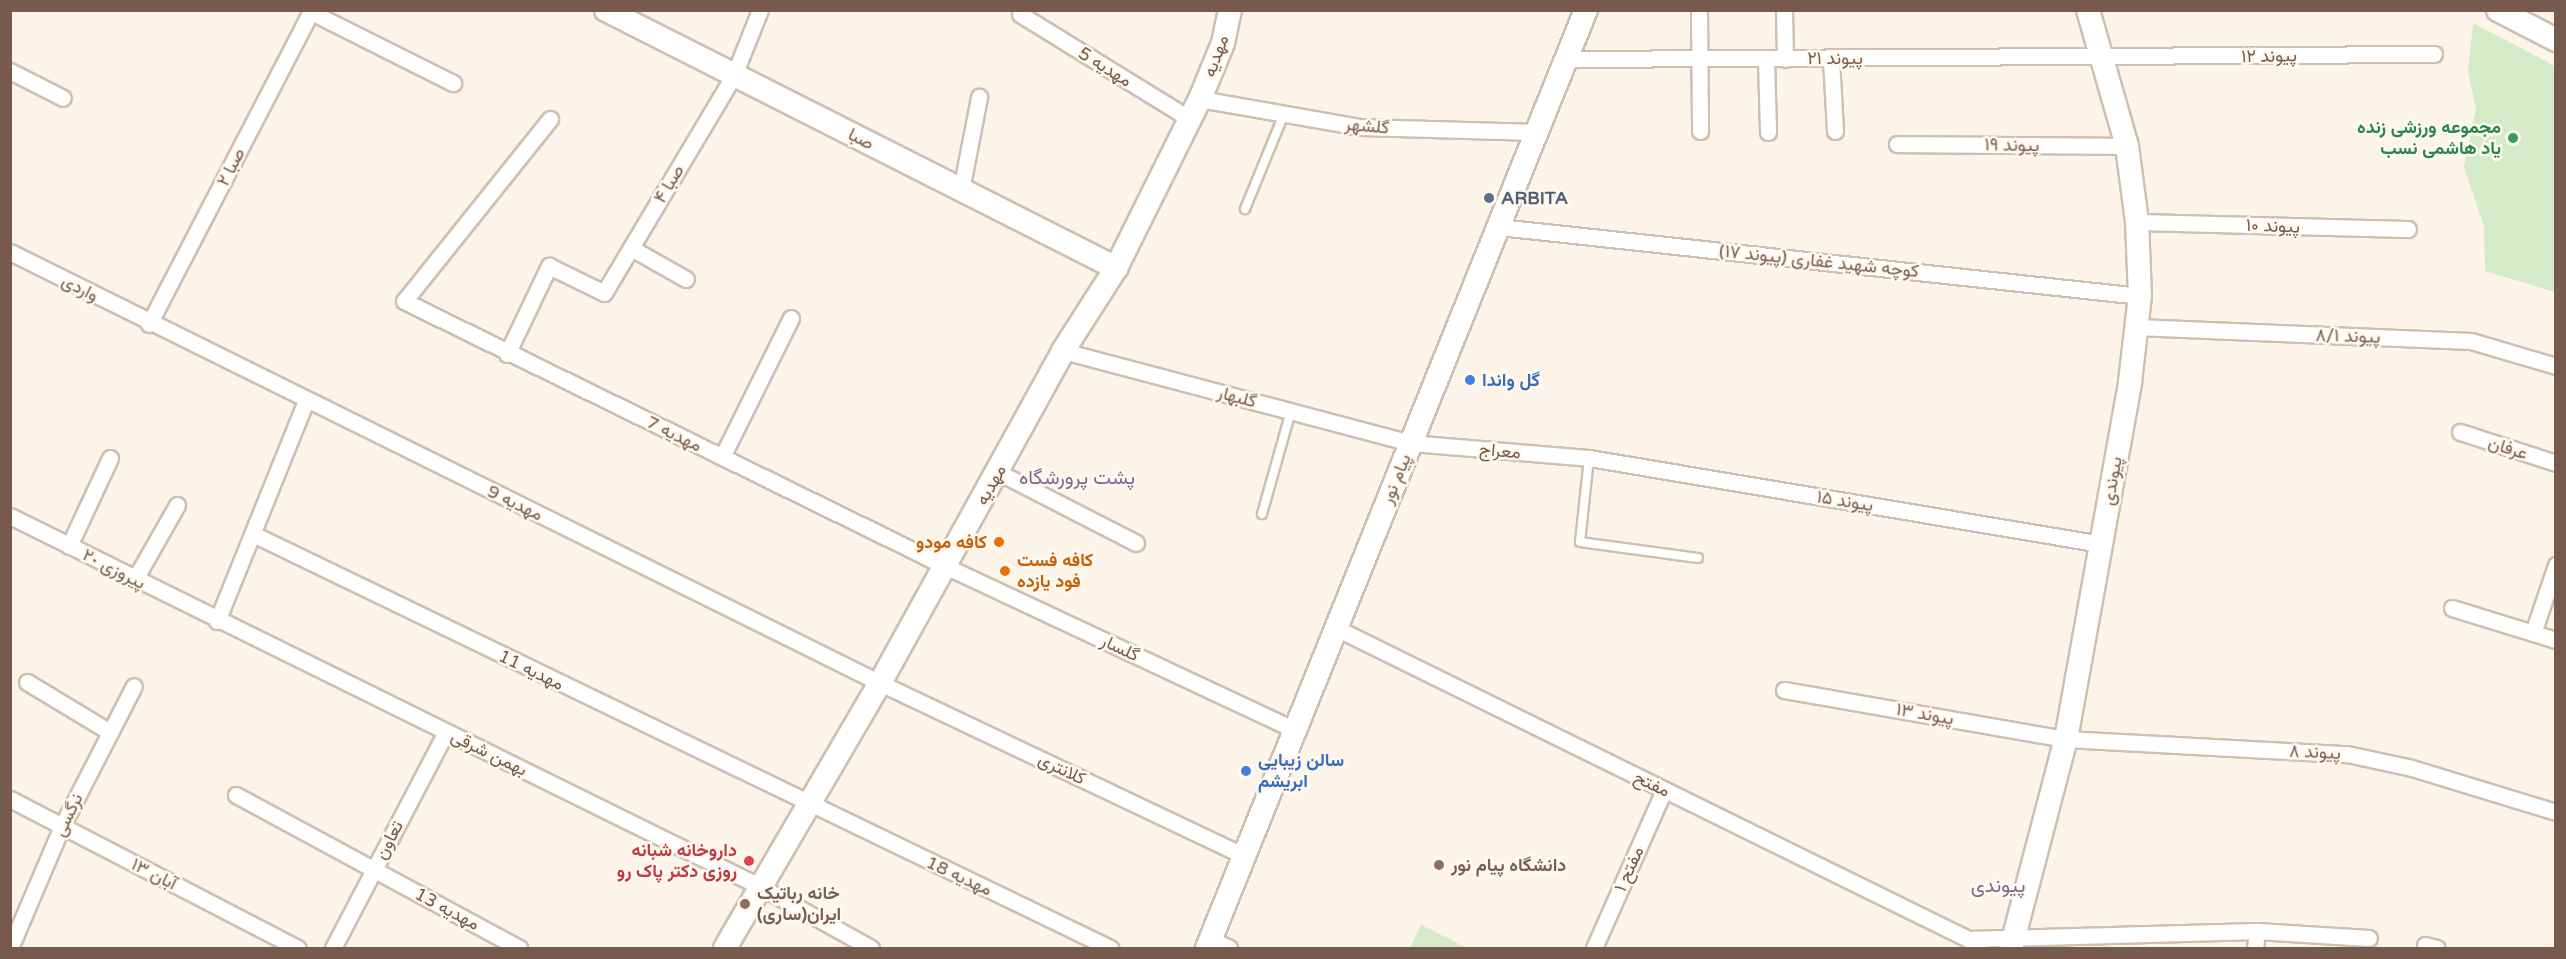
<!DOCTYPE html>
<meta charset="utf-8">
<style>
body{margin:0}
#map{position:relative;width:2566px;height:959px;overflow:hidden;background:#fcf4e8;font-family:"Varela Round",Vazirmatn,sans-serif}
div>[style]{position:absolute}
.green>*{inset:0;background:#d5eac6}
.roads{filter:drop-shadow(2px 0 #d0beb0) drop-shadow(-2px 0 #d0beb0) drop-shadow(0 2px #d0beb0) drop-shadow(0 -2px #d0beb0)}
.lane>*{height:8px;margin:-4px;padding:0 4px;transform-origin:4px;border-radius:4px;background:#fff}
.street>*{height:15px;margin:-7.5px;padding:0 7.5px;transform-origin:7.5px;border-radius:7.5px;background:#fff}
.secondary>*{height:22px;margin:-11px;padding:0 11px;transform-origin:11px;border-radius:11px;background:#fff}
.dots>*{width:16px;height:16px;translate:-50% -50%;box-sizing:border-box;border:3px solid #fff8ee;border-radius:50%}
span{translate:-50% -50%;white-space:nowrap;text-align:center;line-height:1.15;-webkit-text-stroke:5px #fff8ee;paint-order:stroke}
.street-label{font-size:18px;color:#765a4c}
.leisure-label{font-size:18px;color:#27864d;font-weight:700}
.right{translate:-100% -50%;text-align:right}
.service-label{font-size:18px;color:#4e5e75;font-weight:700}
.left{translate:0 -50%;text-align:left}
.shop-label{font-size:18px;color:#366cbe;font-weight:700}
.food-label{font-size:18px;color:#c56008;font-weight:700}
.health-label{font-size:18px;color:#be3a42;font-weight:700}
.education-label{font-size:18px;color:#785e54;font-weight:700}
.neighbourhood-label{font-size:20px;color:#826492}
.frame{position:absolute;inset:0;border:12px solid #765a4c;pointer-events:none}
</style>
<div id="map">
<div class="green">
<i style="clip-path:polygon(2473px 23px,2555px 66px,2555px 292px,2485px 271px,2484px 226px,2464px 167px,2476px 109px,2468px 72px)"></i>
<i style="clip-path:polygon(1421px 925px,1467px 948px,1410px 948px)"></i>
</div>
<div class="roads">
<div class="lane">
<i style="left:1245px;top:209px;width:103px;rotate:-67.7deg"></i>
<i style="left:1589px;top:458px;width:84px;rotate:96.1deg"></i>
<i style="left:1580px;top:542px;width:119px;rotate:7.7deg"></i>
<i style="left:1262px;top:514px;width:107px;rotate:-74.3deg"></i>
</div>
<div class="street">
<i style="left:1699px;top:10px;width:121px;rotate:89.5deg"></i>
<i style="left:1784px;top:10px;width:49px;rotate:88.8deg"></i>
<i style="left:311px;top:12px;width:159px;rotate:26.6deg"></i>
<i style="left:1020px;top:14px;width:200px;rotate:31.7deg"></i>
<i style="left:1567px;top:59px;width:867px;rotate:-0.33deg"></i>
<i style="left:1766px;top:59px;width:73px;rotate:88.4deg"></i>
<i style="left:1831px;top:59px;width:72px;rotate:86.8deg"></i>
<i style="left:10px;top:71px;width:59px;rotate:27deg"></i>
<i style="left:1200px;top:99px;width:163px;rotate:9.9deg"></i>
<i style="left:1361px;top:127px;width:176px;rotate:1.6deg"></i>
<i style="left:550px;top:119px;width:233px;rotate:128.7deg"></i>
<i style="left:404px;top:301px;width:602px;rotate:26.1deg"></i>
<i style="left:945px;top:566px;width:387px;rotate:25.1deg"></i>
<i style="left:1897px;top:144px;width:230px;rotate:0.5deg"></i>
<i style="left:961px;top:190px;width:95px;rotate:-79deg"></i>
<i style="left:2137px;top:222px;width:271px;rotate:1.5deg"></i>
<i style="left:1499px;top:227px;width:645px;rotate:6.14deg"></i>
<i style="left:631px;top:248px;width:63px;rotate:29.4deg"></i>
<i style="left:10px;top:252px;width:971px;rotate:26.35deg"></i>
<i style="left:880px;top:683px;width:403px;rotate:25.4deg"></i>
<i style="left:149px;top:324px;width:354px;rotate:-62.6deg"></i>
<i style="left:2136px;top:327px;width:335px;rotate:2.4deg"></i>
<i style="left:2471px;top:341px;width:89px;rotate:16.4deg"></i>
<i style="left:1063px;top:351px;width:360px;rotate:14.8deg"></i>
<i style="left:1411px;top:443px;width:179px;rotate:4.8deg"></i>
<i style="left:1589px;top:458px;width:519px;rotate:9.53deg"></i>
<i style="left:507px;top:354px;width:98px;rotate:-64.5deg"></i>
<i style="left:549px;top:266px;width:61px;rotate:26.1deg"></i>
<i style="left:604px;top:293px;width:254px;rotate:-59.2deg"></i>
<i style="left:734px;top:75px;width:70px;rotate:-68.2deg"></i>
<i style="left:2460px;top:432px;width:101px;rotate:17.9deg"></i>
<i style="left:722px;top:457px;width:155px;rotate:-63.6deg"></i>
<i style="left:998px;top:472px;width:155px;rotate:27.2deg"></i>
<i style="left:10px;top:516px;width:835px;rotate:26.29deg"></i>
<i style="left:759px;top:886px;width:128px;rotate:29deg"></i>
<i style="left:255px;top:535px;width:950px;rotate:25.78deg"></i>
<i style="left:69px;top:546px;width:97px;rotate:-65deg"></i>
<i style="left:135px;top:579px;width:85px;rotate:-60.4deg"></i>
<i style="left:2452px;top:608px;width:109px;rotate:17.1deg"></i>
<i style="left:217px;top:621px;width:237px;rotate:-68deg"></i>
<i style="left:1336px;top:628px;width:704px;rotate:26.2deg"></i>
<i style="left:1968px;top:939px;width:14px;rotate:39deg"></i>
<i style="left:2533px;top:633px;width:72px;rotate:-71.3deg"></i>
<i style="left:27px;top:682px;width:97px;rotate:31.1deg"></i>
<i style="left:1784px;top:690px;width:286px;rotate:9.9deg"></i>
<i style="left:2066px;top:739px;width:281px;rotate:3.1deg"></i>
<i style="left:2347px;top:754px;width:66px;rotate:12.2deg"></i>
<i style="left:2412px;top:768px;width:151px;rotate:17deg"></i>
<i style="left:236px;top:795px;width:322px;rotate:28.4deg"></i>
<i style="left:10px;top:799px;width:324px;rotate:27.4deg"></i>
<i style="left:1210px;top:939px;width:21px;rotate:25deg"></i>
<i style="left:1968px;top:939px;width:289px;rotate:-1.6deg"></i>
<i style="left:2257px;top:931px;width:112px;rotate:3.6deg"></i>
<i style="left:2425px;top:945px;width:12px;rotate:14deg"></i>
<i style="left:10px;top:948px;width:133px;rotate:-66.9deg"></i>
<i style="left:62px;top:826px;width:157px;rotate:-62.8deg"></i>
<i style="left:333px;top:948px;width:244px;rotate:-62.4deg"></i>
<i style="left:1594px;top:948px;width:173px;rotate:-66.1deg"></i>
<i style="left:2255px;top:948px;width:17px;rotate:-83deg"></i>
</div>
<div class="secondary">
<i style="left:606px;top:10px;width:572px;rotate:26.83deg"></i>
<i style="left:2498px;top:10px;width:65px;rotate:27.3deg"></i>
<i style="left:725px;top:948px;width:307px;rotate:-59.7deg"></i>
<i style="left:880px;top:683px;width:379px;rotate:-61.1deg"></i>
<i style="left:1063px;top:351px;width:98px;rotate:-57.4deg"></i>
<i style="left:1116px;top:268px;width:189px;rotate:-63.6deg"></i>
<i style="left:1200px;top:99px;width:61px;rotate:-67.7deg"></i>
<i style="left:1223px;top:43px;width:34px;rotate:-78deg"></i>
<i style="left:1207px;top:948px;width:1012px;rotate:-68deg"></i>
<i style="left:2011px;top:948px;width:216px;rotate:-75.3deg"></i>
<i style="left:2066px;top:739px;width:363px;rotate:-79.8deg"></i>
<i style="left:2130px;top:382px;width:87px;rotate:-83.4deg"></i>
<i style="left:2140px;top:296px;width:74px;rotate:-92.3deg"></i>
<i style="left:2137px;top:222px;width:77px;rotate:-97.5deg"></i>
<i style="left:2127px;top:146px;width:141px;rotate:-106deg"></i>
</div>
</div>
<div class="dots">
<i style="left:2513px;top:138px;background:#2e9e5b"></i>
<i style="left:1489px;top:198px;background:#5c6f8a"></i>
<i style="left:1470px;top:380px;background:#3f7fe0"></i>
<i style="left:999px;top:542px;background:#e8710a"></i>
<i style="left:1005px;top:571px;background:#e8710a"></i>
<i style="left:1246px;top:771px;background:#3f7fe0"></i>
<i style="left:749px;top:861px;background:#e0444e"></i>
<i style="left:1439px;top:865px;background:#8d6e63"></i>
<i style="left:745px;top:904px;background:#8d6e63"></i>
</div>
<div class="street-label">
<span style="left:1216px;top:56px;rotate:-70deg">مهدیه</span>
<span style="left:2269px;top:56px;rotate:-1deg">پیوند ۱۲</span>
<span style="left:1835px;top:58px">پیوند ۲۱</span>
<span style="left:1105px;top:67px;rotate:32deg">مهدیه 5</span>
<span style="left:1367px;top:126px;rotate:5deg">گلشهر</span>
<span style="left:861px;top:139px;rotate:27deg">صبا</span>
<span style="left:2012px;top:145px;rotate:1deg">پیوند ۱۹</span>
<span style="left:231px;top:167px;rotate:-63deg">صبا ۲</span>
<span style="left:669px;top:184px;rotate:-59deg">صبا ۴</span>
<span style="left:2273px;top:226px;rotate:2deg">پیوند ۱۰</span>
<span style="left:1819px;top:261px;rotate:6deg">کوچه شهید غفاری (پیوند ۱۷)</span>
<span style="left:80px;top:288px;rotate:27deg">واردی</span>
<span style="left:2348px;top:336px;rotate:2deg">پیوند ۸/۱</span>
<span style="left:1237px;top:397px;rotate:15deg">گلبهار</span>
<span style="left:674px;top:434px;rotate:26deg">مهدیه 7</span>
<span style="left:2508px;top:448px;rotate:18deg">عرفان</span>
<span style="left:1500px;top:451px;rotate:5deg">معراج</span>
<span style="left:1396px;top:479px;rotate:-68deg">پیام نور</span>
<span style="left:2112px;top:481px;rotate:-80deg">پیوندی</span>
<span style="left:991px;top:485px;rotate:-61deg">مهدیه</span>
<span style="left:1845px;top:501px;rotate:9deg">پیوند ۱۵</span>
<span style="left:515px;top:503px;rotate:26deg">مهدیه 9</span>
<span style="left:114px;top:569px;rotate:27deg">پیروزی ٢٠</span>
<span style="left:1120px;top:648px;rotate:25deg">گلسار</span>
<span style="left:531px;top:670px;rotate:26deg">مهدیه 11</span>
<span style="left:1925px;top:714px;rotate:10deg">پیوند ۱۳</span>
<span style="left:2315px;top:752px;rotate:3deg">پیوند ۸</span>
<span style="left:489px;top:753px;rotate:26deg">بهمن شرقی</span>
<span style="left:1062px;top:769px;rotate:26deg">کلانتری</span>
<span style="left:1652px;top:784px;rotate:26deg">مفتح</span>
<span style="left:68px;top:815px;rotate:-64deg">نرگسی</span>
<span style="left:389px;top:840px;rotate:-62deg">تعاون</span>
<span style="left:1629px;top:869px;rotate:-66deg">مفتح ۱</span>
<span style="left:154px;top:874px;rotate:27deg">۱۳ آبان</span>
<span style="left:959px;top:876px;rotate:25deg">مهدیه 18</span>
<span style="left:447px;top:909px;rotate:28deg">مهدیه 13</span>
</div>
<div class="leisure-label">
<span class="right" style="left:2501px;top:138px">مجموعه ورزشی زنده<br>یاد هاشمی نسب</span>
</div>
<div class="service-label">
<span class="left" style="left:1501px;top:198px">ARBITA</span>
</div>
<div class="shop-label">
<span class="left" style="left:1482px;top:380px">گل واندا</span>
<span class="left" style="left:1258px;top:771px">سالن زیبایی<br>ابریشم</span>
</div>
<div class="food-label">
<span class="right" style="left:987px;top:542px">کافه مودو</span>
<span class="left" style="left:1017px;top:571px">کافه فست<br>فود یازده</span>
</div>
<div class="health-label">
<span class="right" style="left:737px;top:861px">داروخانه شبانه<br>روزی دکتر پاک رو</span>
</div>
<div class="education-label">
<span class="left" style="left:1451px;top:865px">دانشگاه پیام نور</span>
<span class="left" style="left:757px;top:904px">خانه رباتیک<br>ایران(ساری)</span>
</div>
<div class="neighbourhood-label">
<span style="left:1077px;top:478px">پشت پرورشگاه</span>
<span style="left:1998px;top:886px">پیوندی</span>
</div>
<div class="frame"></div>
</div>
